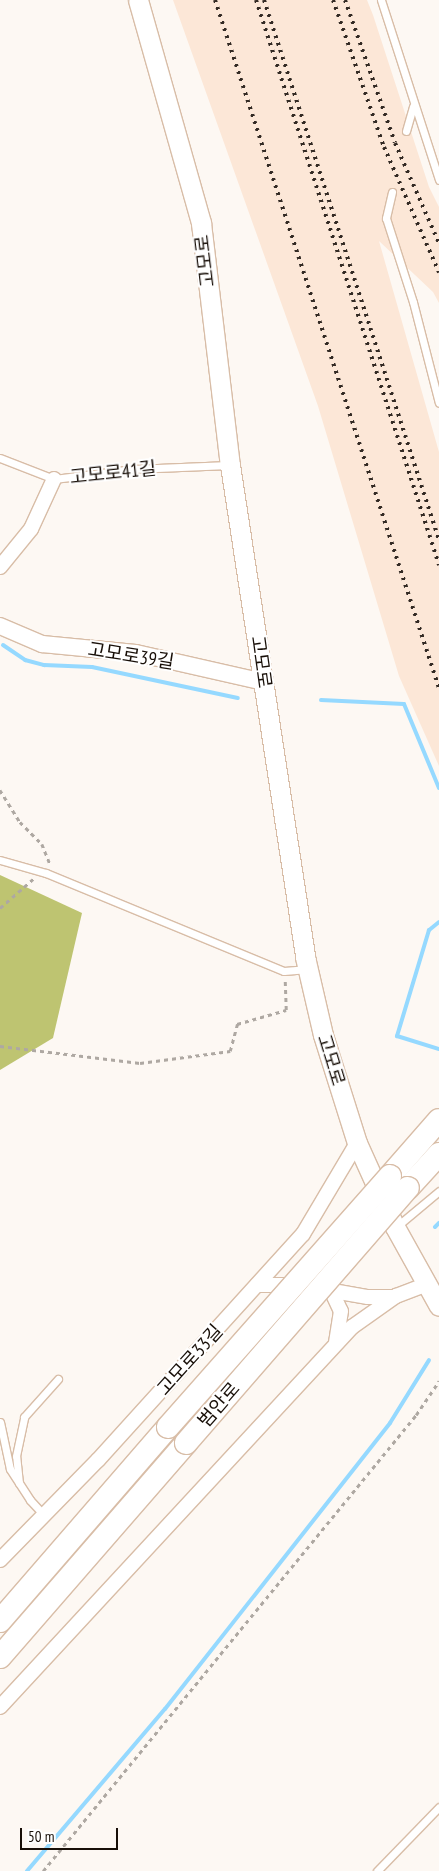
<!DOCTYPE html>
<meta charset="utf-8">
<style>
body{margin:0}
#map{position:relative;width:439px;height:1871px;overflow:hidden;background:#fdf8f3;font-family:"PT Sans Narrow","Noto Sans KR",sans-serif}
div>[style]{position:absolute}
.built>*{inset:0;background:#fce7d7}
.forest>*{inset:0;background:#bec471}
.stream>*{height:4px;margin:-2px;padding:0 2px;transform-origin:2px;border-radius:2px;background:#95d9ff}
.path>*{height:2.5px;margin-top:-1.25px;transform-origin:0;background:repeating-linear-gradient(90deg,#aea8a2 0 4px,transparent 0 8px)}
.roads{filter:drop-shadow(1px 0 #d8bda7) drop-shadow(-1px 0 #d8bda7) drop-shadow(0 1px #d8bda7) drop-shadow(0 -1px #d8bda7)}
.service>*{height:7px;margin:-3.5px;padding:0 3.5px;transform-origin:3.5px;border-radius:3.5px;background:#fff}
.minor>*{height:14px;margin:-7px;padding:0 7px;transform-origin:7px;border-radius:7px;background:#fff}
.tertiary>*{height:16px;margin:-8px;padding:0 8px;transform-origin:8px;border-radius:8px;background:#fff}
.secondary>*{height:19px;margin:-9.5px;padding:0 9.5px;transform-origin:9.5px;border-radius:9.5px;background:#fff}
.trunk>*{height:22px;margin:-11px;padding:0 11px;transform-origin:11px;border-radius:11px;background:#fff}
.rail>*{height:4px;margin-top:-2px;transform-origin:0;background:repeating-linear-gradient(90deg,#332a24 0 2.5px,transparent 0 7.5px)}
.bridges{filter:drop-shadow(1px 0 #d8bda7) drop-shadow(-1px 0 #d8bda7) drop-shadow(0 1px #d8bda7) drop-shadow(0 -1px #d8bda7)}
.trunk-bridge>*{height:22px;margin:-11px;padding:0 11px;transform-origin:11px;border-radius:11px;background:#fff}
span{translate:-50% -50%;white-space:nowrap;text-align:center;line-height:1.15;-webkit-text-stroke:4px #fff;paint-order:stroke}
.street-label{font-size:19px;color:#180f08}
.scale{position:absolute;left:20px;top:1828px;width:98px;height:22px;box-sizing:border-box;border:2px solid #180f08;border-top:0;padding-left:6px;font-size:15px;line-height:18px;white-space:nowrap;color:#180f08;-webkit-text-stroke:4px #fff;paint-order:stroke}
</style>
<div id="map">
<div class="built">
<i style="clip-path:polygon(173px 0,367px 0,373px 15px,429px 187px,439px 207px,439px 303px,433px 292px,379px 241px,439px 452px,439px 766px,399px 676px,318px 406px)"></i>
</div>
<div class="forest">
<i style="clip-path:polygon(0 875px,82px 913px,53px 1038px,0 1070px)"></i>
</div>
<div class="stream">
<i style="left:3px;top:645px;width:27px;rotate:34deg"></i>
<i style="left:25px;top:660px;width:20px;rotate:15deg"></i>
<i style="left:44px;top:665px;width:48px;rotate:2.4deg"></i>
<i style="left:92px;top:667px;width:149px;rotate:12deg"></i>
<i style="left:321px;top:700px;width:83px;rotate:2.8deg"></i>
<i style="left:404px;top:704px;width:91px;rotate:67.4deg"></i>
<i style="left:439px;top:922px;width:13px;rotate:141deg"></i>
<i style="left:429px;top:930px;width:111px;rotate:106.8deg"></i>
<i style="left:397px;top:1036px;width:44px;rotate:17.2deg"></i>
<i style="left:435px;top:1227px;width:6px;rotate:-45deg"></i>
<i style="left:27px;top:1871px;width:213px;rotate:-49.6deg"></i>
<i style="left:165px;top:1709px;width:364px;rotate:-51.8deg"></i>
<i style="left:390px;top:1423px;width:74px;rotate:-58.2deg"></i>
</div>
<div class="path">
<i style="left:0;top:790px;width:38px;rotate:58deg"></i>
<i style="left:20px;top:822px;width:31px;rotate:45deg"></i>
<i style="left:42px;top:844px;width:22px;rotate:68deg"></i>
<i style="left:0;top:908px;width:44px;rotate:-41.3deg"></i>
<i style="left:0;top:1046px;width:141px;rotate:6.9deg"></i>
<i style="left:140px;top:1063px;width:91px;rotate:-7.6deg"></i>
<i style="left:230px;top:1051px;width:28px;rotate:-75deg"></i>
<i style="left:237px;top:1024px;width:51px;rotate:-15.9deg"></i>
<i style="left:286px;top:1010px;width:31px;rotate:-92deg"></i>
<i style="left:43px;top:1871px;width:589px;rotate:-50.72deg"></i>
<i style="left:416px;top:1415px;width:41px;rotate:-55.9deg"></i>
</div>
<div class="roads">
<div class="service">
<i style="left:381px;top:0;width:189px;rotate:72.1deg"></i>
<i style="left:406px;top:131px;width:26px;rotate:-74deg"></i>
<i style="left:392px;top:192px;width:27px;rotate:103deg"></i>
<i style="left:386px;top:218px;width:88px;rotate:72.2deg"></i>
<i style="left:413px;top:302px;width:104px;rotate:75.6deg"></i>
<i style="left:0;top:458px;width:58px;rotate:21.3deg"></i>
<i style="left:54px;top:479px;width:80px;rotate:-7.2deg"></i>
<i style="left:133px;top:469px;width:96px;rotate:-2.4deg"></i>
<i style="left:0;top:860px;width:48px;rotate:15.8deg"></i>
<i style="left:46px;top:873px;width:257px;rotate:22.4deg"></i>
<i style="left:284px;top:971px;width:24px;rotate:-5deg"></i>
<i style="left:396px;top:1227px;width:56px;rotate:-39.9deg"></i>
<i style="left:0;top:1422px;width:48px;rotate:78deg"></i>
<i style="left:10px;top:1469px;width:37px;rotate:57deg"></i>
<i style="left:30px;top:1500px;width:21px;rotate:47deg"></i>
<i style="left:19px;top:1483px;width:27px;rotate:-96deg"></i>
<i style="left:16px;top:1456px;width:40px;rotate:-78deg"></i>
<i style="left:24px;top:1417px;width:51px;rotate:-48.2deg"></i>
<i style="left:377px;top:1871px;width:89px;rotate:-45.9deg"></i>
</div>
<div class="minor">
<i style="left:0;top:567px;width:49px;rotate:-50.8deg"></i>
<i style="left:31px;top:529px;width:55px;rotate:-65.3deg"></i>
<i style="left:257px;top:1285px;width:42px"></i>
<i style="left:299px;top:1285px;width:70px;rotate:9.9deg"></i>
<i style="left:368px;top:1297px;width:25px"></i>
<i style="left:331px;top:1290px;width:23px;rotate:65deg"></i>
<i style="left:341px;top:1311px;width:31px;rotate:99deg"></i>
<i style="left:0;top:1560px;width:140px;rotate:-45.6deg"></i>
<i style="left:98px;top:1460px;width:305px;rotate:-47.8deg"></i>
<i style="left:303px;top:1234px;width:106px;rotate:-59.3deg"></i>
<i style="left:0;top:1707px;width:518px;rotate:-47.19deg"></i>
<i style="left:352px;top:1327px;width:54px;rotate:-35.2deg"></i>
<i style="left:396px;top:1296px;width:33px;rotate:-21deg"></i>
</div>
<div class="tertiary">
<i style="left:0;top:626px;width:46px;rotate:23.2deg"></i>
<i style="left:42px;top:644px;width:94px;rotate:5.5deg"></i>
<i style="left:136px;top:653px;width:131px;rotate:12.8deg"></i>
</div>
<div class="secondary">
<i style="left:138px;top:0;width:232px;rotate:74.2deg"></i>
<i style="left:201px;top:223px;width:244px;rotate:83.2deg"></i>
<i style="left:230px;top:465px;width:498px;rotate:81.3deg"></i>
<i style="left:305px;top:957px;width:80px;rotate:77deg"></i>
<i style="left:323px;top:1035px;width:113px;rotate:72.5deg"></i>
<i style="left:357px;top:1143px;width:92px;rotate:65.7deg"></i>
<i style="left:395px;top:1227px;width:90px;rotate:60.9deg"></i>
</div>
<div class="trunk">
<i style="left:390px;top:1176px;width:74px;rotate:-48.8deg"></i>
<i style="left:408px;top:1188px;width:46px;rotate:-47.6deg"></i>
<i style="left:0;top:1621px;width:257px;rotate:-49.1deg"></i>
<i style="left:0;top:1657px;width:284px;rotate:-49deg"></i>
</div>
</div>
<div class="rail">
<i style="left:215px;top:0;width:724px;rotate:71.97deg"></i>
<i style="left:256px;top:0;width:594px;rotate:72.05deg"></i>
<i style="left:264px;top:0;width:568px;rotate:72.04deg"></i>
<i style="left:333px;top:0;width:156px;rotate:70.9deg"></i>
<i style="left:384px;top:147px;width:137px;rotate:66.3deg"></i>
<i style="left:345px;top:0;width:151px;rotate:70.7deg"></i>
<i style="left:395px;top:143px;width:109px;rotate:66.3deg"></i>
</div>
<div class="bridges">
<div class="trunk-bridge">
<i style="left:168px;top:1427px;width:335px;rotate:-48.5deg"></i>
<i style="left:186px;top:1443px;width:338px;rotate:-49deg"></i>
</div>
</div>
<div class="street-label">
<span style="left:205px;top:261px;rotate:-97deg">고모로</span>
<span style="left:113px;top:473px;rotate:-6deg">고모로41길</span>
<span style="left:131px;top:656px;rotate:9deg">고모로39길</span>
<span style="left:261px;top:662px;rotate:82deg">고모로</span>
<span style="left:331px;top:1060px;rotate:73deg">고모로</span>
<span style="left:190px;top:1360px;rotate:-48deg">고모로33길</span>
<span style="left:219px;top:1405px;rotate:-49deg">범안로</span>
</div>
<div class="scale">50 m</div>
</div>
